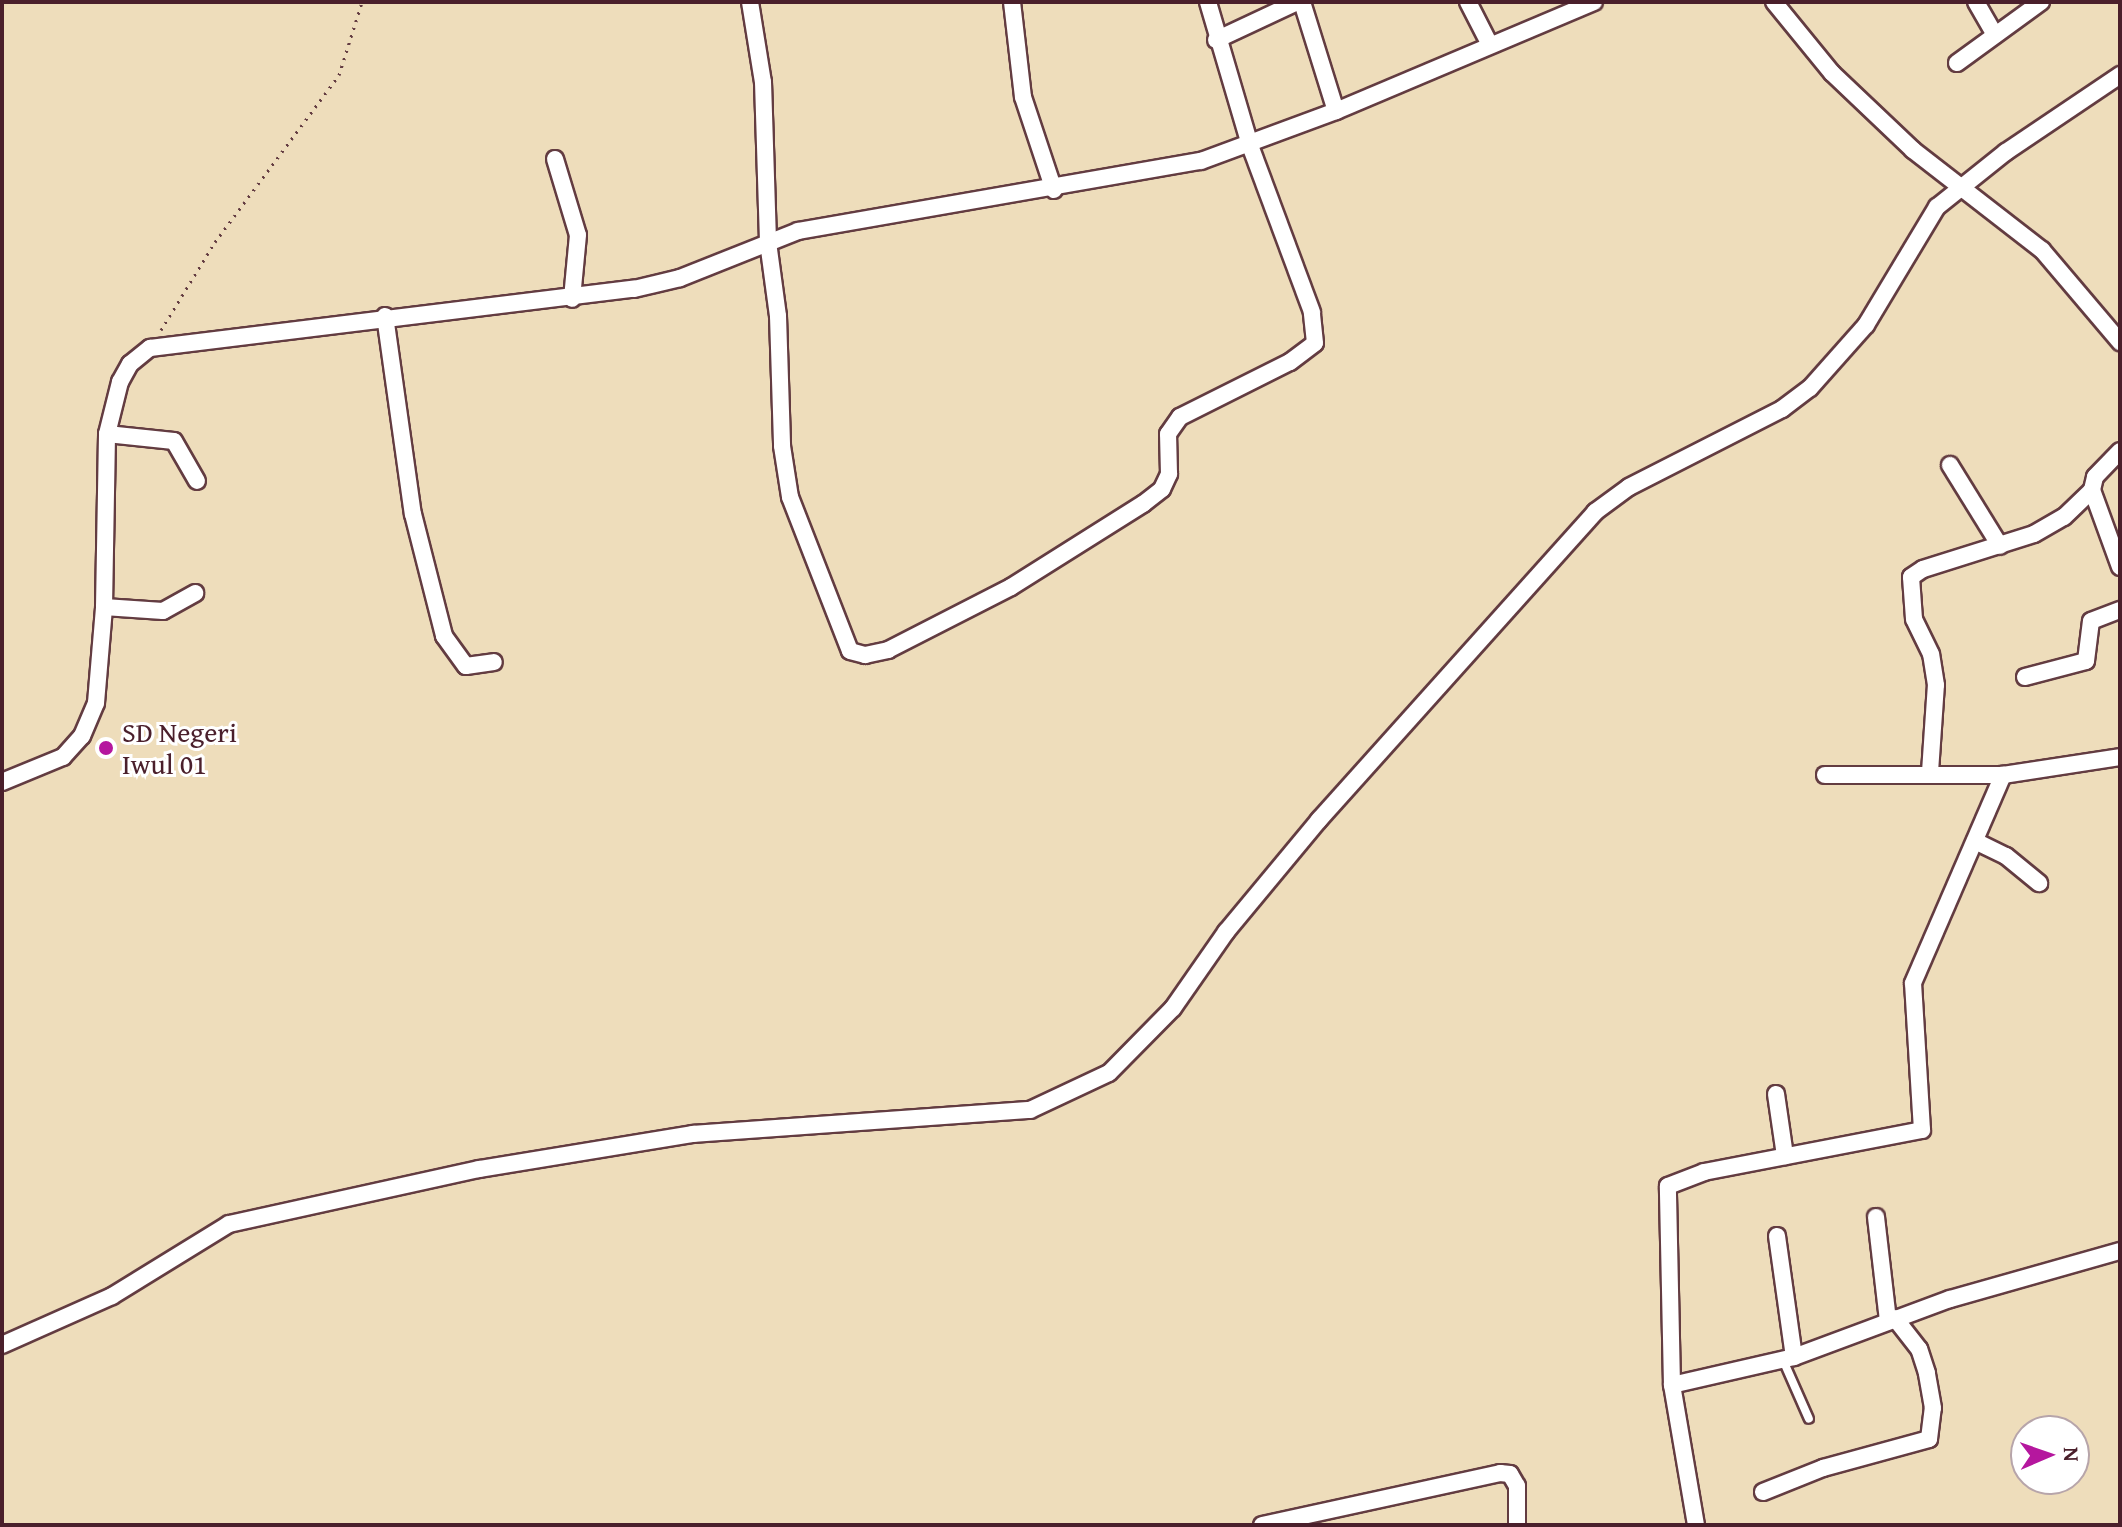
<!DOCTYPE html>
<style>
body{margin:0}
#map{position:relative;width:2122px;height:1527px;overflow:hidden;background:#edb;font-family:"Gentium Book Plus",serif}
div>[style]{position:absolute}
.path>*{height:3px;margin-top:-1.5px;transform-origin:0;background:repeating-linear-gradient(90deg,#633c41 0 2px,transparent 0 8px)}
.roads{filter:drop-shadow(2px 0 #633c41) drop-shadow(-2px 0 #633c41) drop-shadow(0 2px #633c41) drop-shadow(0 -2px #633c41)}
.service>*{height:8px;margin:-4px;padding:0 4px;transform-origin:4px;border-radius:4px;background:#fff}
.minor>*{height:16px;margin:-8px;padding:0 8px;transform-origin:8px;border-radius:8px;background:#fff}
.dots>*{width:22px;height:22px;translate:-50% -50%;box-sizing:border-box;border:4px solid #fff;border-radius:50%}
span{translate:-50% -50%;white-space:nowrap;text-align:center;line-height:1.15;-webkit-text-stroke:6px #fff;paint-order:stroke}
.poi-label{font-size:28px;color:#4a1f2b}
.left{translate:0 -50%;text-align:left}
.frame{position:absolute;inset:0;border:4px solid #4a1f2b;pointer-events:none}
.north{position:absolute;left:2010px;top:1415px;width:80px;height:80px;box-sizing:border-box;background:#fff;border:2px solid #b7a5aa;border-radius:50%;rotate:88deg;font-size:22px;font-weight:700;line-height:32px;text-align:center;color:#4a1f2b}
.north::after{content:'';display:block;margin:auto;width:28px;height:36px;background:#b5179e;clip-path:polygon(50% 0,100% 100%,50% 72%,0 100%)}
</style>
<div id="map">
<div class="path">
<i style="left:161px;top:330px;width:103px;rotate:-58.5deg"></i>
<i style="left:215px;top:242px;width:208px;rotate:-53.4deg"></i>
<i style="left:339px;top:75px;width:77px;rotate:-72.5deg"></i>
</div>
<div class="roads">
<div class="service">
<i style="left:1783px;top:1360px;width:64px;rotate:66.2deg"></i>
</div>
<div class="minor">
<i style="left:750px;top:2px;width:81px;rotate:80.8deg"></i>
<i style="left:763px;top:82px;width:160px;rotate:88.2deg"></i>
<i style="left:768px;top:242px;width:75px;rotate:82.3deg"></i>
<i style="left:778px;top:316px;width:130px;rotate:88.2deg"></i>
<i style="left:782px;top:446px;width:52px;rotate:81.1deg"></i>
<i style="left:790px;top:497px;width:165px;rotate:68.7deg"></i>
<i style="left:850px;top:651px;width:16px;rotate:15deg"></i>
<i style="left:865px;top:655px;width:24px;rotate:-12deg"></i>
<i style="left:888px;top:650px;width:138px;rotate:-27.1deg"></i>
<i style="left:1011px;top:587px;width:156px;rotate:-32.2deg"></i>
<i style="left:1143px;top:504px;width:24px;rotate:-38deg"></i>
<i style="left:1162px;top:489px;width:17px;rotate:-65deg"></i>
<i style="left:1169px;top:474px;width:40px;rotate:-91.4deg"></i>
<i style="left:1168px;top:434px;width:21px;rotate:-55deg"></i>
<i style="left:1180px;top:417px;width:123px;rotate:-26.6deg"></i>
<i style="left:1290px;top:362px;width:31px;rotate:-37deg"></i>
<i style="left:1315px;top:343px;width:31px;rotate:-96deg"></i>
<i style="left:1312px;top:312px;width:178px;rotate:-110.4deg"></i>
<i style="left:1250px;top:145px;width:149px;rotate:-106.4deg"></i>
<i style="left:1012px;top:2px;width:96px;rotate:83.4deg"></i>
<i style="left:1023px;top:97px;width:98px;rotate:71.6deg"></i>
<i style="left:1302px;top:2px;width:114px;rotate:72.7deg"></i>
<i style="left:1468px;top:2px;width:46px;rotate:62.9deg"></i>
<i style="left:1774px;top:2px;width:92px;rotate:50.8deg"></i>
<i style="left:1832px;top:73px;width:112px;rotate:43.5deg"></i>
<i style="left:1913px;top:150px;width:163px;rotate:37.8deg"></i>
<i style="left:2042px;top:250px;width:121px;rotate:49.7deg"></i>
<i style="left:1976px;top:2px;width:38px;rotate:60deg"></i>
<i style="left:1216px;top:40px;width:89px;rotate:-25.1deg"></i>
<i style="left:1957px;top:63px;width:104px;rotate:-36deg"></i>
<i style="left:555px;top:159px;width:79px;rotate:73.2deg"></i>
<i style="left:578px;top:235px;width:64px;rotate:95.4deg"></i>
<i style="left:385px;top:316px;width:200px;rotate:82deg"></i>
<i style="left:413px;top:514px;width:126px;rotate:75.7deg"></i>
<i style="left:444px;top:636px;width:37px;rotate:54deg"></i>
<i style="left:466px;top:666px;width:28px;rotate:-8deg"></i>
<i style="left:107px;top:434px;width:67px;rotate:6deg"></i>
<i style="left:174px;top:441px;width:46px;rotate:60.1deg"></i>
<i style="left:2120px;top:451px;width:36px;rotate:134deg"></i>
<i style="left:2095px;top:477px;width:13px;rotate:103deg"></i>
<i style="left:2092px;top:490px;width:82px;rotate:70deg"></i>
<i style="left:1950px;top:465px;width:95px;rotate:58.3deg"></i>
<i style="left:104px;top:607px;width:59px;rotate:3.9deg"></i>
<i style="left:163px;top:611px;width:37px;rotate:-29deg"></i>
<i style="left:2025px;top:677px;width:63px;rotate:-14.7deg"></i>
<i style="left:2086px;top:661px;width:40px;rotate:-82.9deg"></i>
<i style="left:2091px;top:621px;width:31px;rotate:-21deg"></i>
<i style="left:1930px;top:772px;width:87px;rotate:-86.1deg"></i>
<i style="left:1936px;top:685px;width:31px;rotate:-99deg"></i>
<i style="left:1931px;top:654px;width:39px;rotate:-116deg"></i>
<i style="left:1914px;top:619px;width:42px;rotate:-94.1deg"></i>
<i style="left:1911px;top:577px;width:14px;rotate:-34deg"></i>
<i style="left:1923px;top:569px;width:116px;rotate:-17.5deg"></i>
<i style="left:2034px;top:534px;width:34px;rotate:-30deg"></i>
<i style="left:2064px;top:517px;width:39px;rotate:-44deg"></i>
<i style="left:1825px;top:775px;width:178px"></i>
<i style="left:2003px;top:775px;width:118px;rotate:-8.7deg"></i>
<i style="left:2px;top:782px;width:66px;rotate:-22.3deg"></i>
<i style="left:63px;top:757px;width:28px;rotate:-48deg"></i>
<i style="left:82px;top:736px;width:36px;rotate:-67deg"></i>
<i style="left:96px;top:703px;width:96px;rotate:-85.2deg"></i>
<i style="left:104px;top:607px;width:173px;rotate:-89deg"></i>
<i style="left:107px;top:434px;width:54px;rotate:-76deg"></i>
<i style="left:120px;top:382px;width:21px;rotate:-61deg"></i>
<i style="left:130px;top:364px;width:26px;rotate:-39deg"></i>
<i style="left:150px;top:348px;width:488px;rotate:-7deg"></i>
<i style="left:634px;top:289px;width:47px;rotate:-13.4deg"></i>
<i style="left:680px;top:278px;width:127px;rotate:-21.7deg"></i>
<i style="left:798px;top:231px;width:409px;rotate:-9.9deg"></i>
<i style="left:1201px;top:161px;width:144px;rotate:-20.3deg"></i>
<i style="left:1336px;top:111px;width:280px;rotate:-22.9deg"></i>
<i style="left:1975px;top:841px;width:34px;rotate:26deg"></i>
<i style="left:2006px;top:856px;width:43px;rotate:39.3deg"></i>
<i style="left:1776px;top:1094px;width:63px;rotate:81.7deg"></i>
<i style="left:1876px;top:1217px;width:105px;rotate:83.4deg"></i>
<i style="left:1777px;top:1236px;width:122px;rotate:82deg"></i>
<i style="left:2px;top:1345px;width:120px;rotate:-24deg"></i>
<i style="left:112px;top:1296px;width:137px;rotate:-31.6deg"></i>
<i style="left:229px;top:1224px;width:256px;rotate:-12.4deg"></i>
<i style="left:479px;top:1169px;width:217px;rotate:-9.3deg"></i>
<i style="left:693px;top:1134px;width:338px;rotate:-4.1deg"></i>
<i style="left:1030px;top:1110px;width:87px;rotate:-25.1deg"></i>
<i style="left:1109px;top:1073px;width:91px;rotate:-45.4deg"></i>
<i style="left:1173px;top:1008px;width:93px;rotate:-55.1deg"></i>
<i style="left:1226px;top:932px;width:146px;rotate:-50.3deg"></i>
<i style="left:1319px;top:820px;width:414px;rotate:-48.1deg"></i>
<i style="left:1595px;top:512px;width:42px;rotate:-36.3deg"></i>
<i style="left:1629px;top:487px;width:172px;rotate:-27deg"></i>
<i style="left:1782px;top:409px;width:35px;rotate:-37deg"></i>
<i style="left:1810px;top:388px;width:84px;rotate:-48.4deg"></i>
<i style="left:1866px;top:325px;width:138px;rotate:-59deg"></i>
<i style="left:1937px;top:207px;width:88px;rotate:-38.6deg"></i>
<i style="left:2006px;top:152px;width:138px;rotate:-34deg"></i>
<i style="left:1672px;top:1385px;width:199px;rotate:-91.2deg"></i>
<i style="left:1668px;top:1186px;width:39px;rotate:-21deg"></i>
<i style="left:1704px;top:1172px;width:222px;rotate:-10.9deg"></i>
<i style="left:1922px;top:1130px;width:147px;rotate:-93.5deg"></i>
<i style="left:1913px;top:983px;width:227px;rotate:-66.6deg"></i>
<i style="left:1763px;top:1492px;width:65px;rotate:-21.8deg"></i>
<i style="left:1823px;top:1468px;width:110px;rotate:-15.3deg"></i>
<i style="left:1929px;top:1439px;width:31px;rotate:-83deg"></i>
<i style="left:1933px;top:1408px;width:36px;rotate:-100deg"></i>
<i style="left:1927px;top:1373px;width:25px;rotate:-108deg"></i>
<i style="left:1919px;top:1349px;width:39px;rotate:-128deg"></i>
<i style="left:1262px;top:1525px;width:244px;rotate:-12.3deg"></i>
<i style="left:1500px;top:1473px;width:10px;rotate:6deg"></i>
<i style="left:1510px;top:1474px;width:14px;rotate:60deg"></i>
<i style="left:1517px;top:1486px;width:39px;rotate:90deg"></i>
<i style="left:1696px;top:1525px;width:142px;rotate:-99.7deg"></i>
<i style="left:1672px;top:1385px;width:125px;rotate:-12.9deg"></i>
<i style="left:1794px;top:1357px;width:166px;rotate:-20.4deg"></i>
<i style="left:1950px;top:1299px;width:177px;rotate:-15.8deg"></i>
</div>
</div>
<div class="dots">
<i style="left:106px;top:748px;background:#b5179e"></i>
</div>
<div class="poi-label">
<span class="left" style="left:122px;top:748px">SD Negeri<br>Iwul 01</span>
</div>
<div class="frame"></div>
<div class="north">N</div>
</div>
